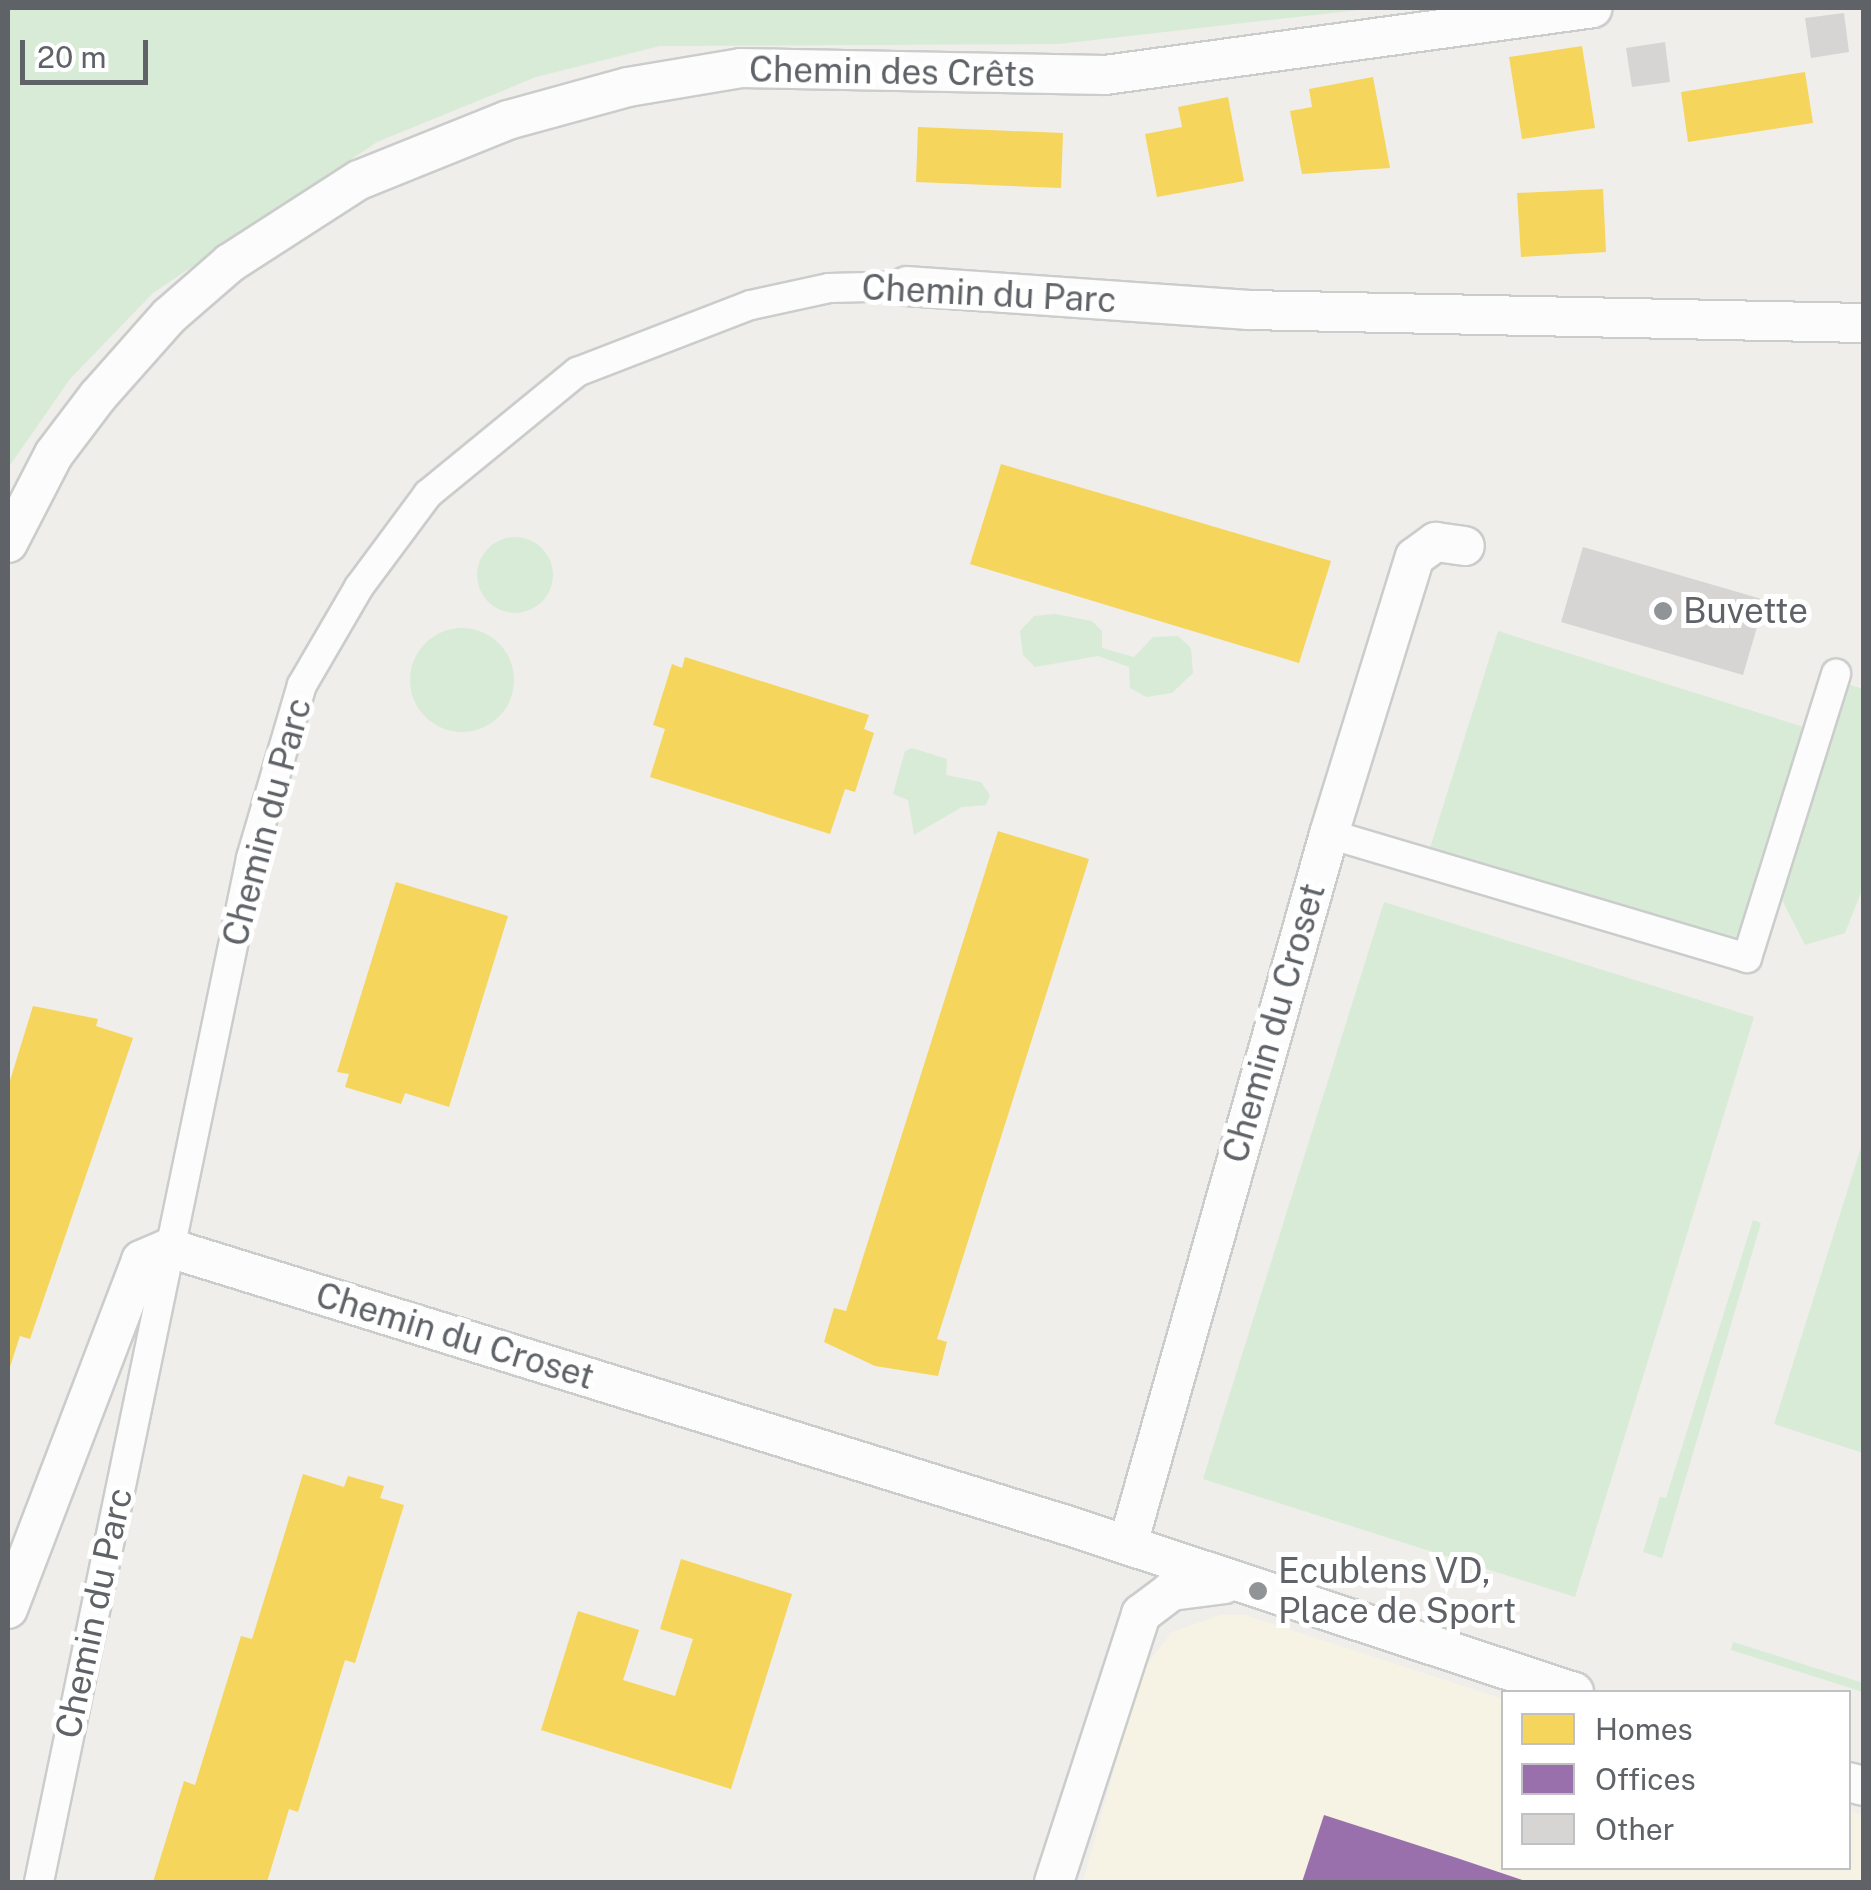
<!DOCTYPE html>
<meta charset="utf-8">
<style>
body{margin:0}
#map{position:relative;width:1871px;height:1890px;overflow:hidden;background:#efeeea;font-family:"Public Sans",sans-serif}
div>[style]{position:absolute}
.commercial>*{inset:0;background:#f7f3e4}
.green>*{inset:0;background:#d8ebd6}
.round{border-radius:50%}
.homes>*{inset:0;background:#f6d55c}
.offices>*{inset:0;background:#9970ab}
.building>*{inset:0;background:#d6d5d3}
.roads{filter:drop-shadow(2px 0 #cbcccc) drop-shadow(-2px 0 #cbcccc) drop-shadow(0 2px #cbcccc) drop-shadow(0 -2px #cbcccc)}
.pedestrian>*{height:28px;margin:-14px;padding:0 14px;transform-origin:14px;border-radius:14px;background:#fdfcfc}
.minor>*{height:38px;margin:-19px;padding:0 19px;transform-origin:19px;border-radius:19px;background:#fdfcfc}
.dots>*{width:28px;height:28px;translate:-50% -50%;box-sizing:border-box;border:5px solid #fff;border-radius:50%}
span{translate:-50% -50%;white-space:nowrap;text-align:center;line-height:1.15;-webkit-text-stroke:10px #fff;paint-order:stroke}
.street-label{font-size:35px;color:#5f6368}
.poi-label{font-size:35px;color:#5f6368}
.left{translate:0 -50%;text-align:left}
.frame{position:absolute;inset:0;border:10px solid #5f6368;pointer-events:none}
.legend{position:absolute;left:1501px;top:1690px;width:350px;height:180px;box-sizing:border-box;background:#fff;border:2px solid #bfc1c3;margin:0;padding:12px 18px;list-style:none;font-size:30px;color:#5f6368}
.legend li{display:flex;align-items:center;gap:20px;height:50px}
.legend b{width:50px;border:2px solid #bfc1c3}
.scale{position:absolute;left:20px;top:40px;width:128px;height:45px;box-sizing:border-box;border:5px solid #5f6368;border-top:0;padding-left:12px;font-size:30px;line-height:35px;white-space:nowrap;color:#5f6368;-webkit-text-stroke:8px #fff;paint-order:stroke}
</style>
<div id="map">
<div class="commercial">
<i style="clip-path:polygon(1221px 1615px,1245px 1615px,1503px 1699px,1504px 1868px,1848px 1868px,1849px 1810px,1863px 1815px,1863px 1882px,1083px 1882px,1141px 1672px,1172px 1632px)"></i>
</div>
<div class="green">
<i style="clip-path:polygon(8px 8px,1376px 8px,1059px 44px,660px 46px,536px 77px,377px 142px,153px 293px,70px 379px,8px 468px)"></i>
<i class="round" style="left:477px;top:537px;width:76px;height:76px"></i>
<i style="clip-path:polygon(1055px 614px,1092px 621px,1102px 631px,1102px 648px,1134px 657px,1153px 637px,1178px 636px,1191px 648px,1193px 673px,1172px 693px,1146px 697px,1130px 688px,1129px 667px,1098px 656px,1035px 667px,1023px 655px,1020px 631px,1034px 616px)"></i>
<i class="round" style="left:410px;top:628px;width:104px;height:104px"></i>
<i style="clip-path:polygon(1498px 631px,1807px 728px,1737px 938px,1731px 942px,1429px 851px)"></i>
<i style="clip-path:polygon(1845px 683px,1863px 689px,1864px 885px,1845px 933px,1805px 945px,1778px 892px)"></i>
<i style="clip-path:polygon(912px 748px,947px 759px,946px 775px,981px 782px,990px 795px,986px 805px,962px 807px,914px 835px,908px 800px,893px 794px,905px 751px)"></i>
<i style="clip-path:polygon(1384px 902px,1754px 1017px,1575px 1597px,1203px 1479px)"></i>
<i style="clip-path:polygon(1863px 1141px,1863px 1453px,1774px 1424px)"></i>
<i style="clip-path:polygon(1753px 1220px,1761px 1223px,1662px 1558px,1643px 1552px,1660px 1497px,1666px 1498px)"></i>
<i style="clip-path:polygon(1733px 1642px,1863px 1683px,1863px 1692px,1731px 1650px)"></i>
</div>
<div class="homes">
<i style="clip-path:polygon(1582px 46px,1595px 128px,1522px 139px,1509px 57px)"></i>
<i style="clip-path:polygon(1805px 72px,1813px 123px,1688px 142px,1681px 92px)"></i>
<i style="clip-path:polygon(1373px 77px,1390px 168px,1302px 174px,1290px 111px,1312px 107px,1309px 89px)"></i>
<i style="clip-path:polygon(1228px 97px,1244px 181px,1157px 197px,1145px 134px,1182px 127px,1178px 107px)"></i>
<i style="clip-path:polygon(918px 127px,1063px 133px,1061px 188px,916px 182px)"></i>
<i style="clip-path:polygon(1603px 189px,1606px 252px,1521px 257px,1517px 193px)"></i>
<i style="clip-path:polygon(1001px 464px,1331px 561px,1299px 663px,970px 564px)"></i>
<i style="clip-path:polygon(685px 657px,869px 715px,864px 729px,874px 733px,855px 792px,845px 789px,830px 834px,650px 777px,665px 729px,653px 725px,672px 664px,682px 668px)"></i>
<i style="clip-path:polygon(998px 831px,1089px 859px,937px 1339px,947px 1342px,938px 1376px,875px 1366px,824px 1342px,834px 1308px,846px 1311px)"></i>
<i style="clip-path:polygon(396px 882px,508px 916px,449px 1107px,405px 1093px,401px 1104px,345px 1087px,349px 1074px,337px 1072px)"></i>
<i style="clip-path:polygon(33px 1006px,98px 1019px,96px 1026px,133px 1038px,30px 1339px,20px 1336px,8px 1373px,8px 1087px)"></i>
<i style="clip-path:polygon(303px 1474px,344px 1487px,348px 1476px,384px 1486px,380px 1498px,404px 1505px,355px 1663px,345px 1660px,298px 1812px,289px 1809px,267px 1882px,153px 1882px,184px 1781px,195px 1785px,241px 1636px,252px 1639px)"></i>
<i style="clip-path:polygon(681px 1559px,792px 1594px,731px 1789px,541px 1730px,578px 1611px,639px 1630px,623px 1680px,675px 1696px,693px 1639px,660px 1629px)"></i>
</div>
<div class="offices">
<i style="clip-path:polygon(1324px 1815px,1457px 1858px,1528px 1882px,1302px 1882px)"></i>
</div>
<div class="building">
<i style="clip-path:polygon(1844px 13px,1849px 52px,1811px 58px,1805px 18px)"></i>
<i style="clip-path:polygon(1665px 42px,1670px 82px,1632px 87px,1626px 48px)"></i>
<i style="clip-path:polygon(1583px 547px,1765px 600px,1743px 675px,1561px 622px)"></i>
</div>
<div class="roads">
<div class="pedestrian">
<i style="left:1329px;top:834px;width:436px;rotate:16.5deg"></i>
<i style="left:1747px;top:958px;width:298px;rotate:-72.6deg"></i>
<i style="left:39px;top:1882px;width:1046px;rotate:-78.3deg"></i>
<i style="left:251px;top:858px;width:180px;rotate:-73.6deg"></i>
<i style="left:302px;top:685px;width:113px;rotate:-59.8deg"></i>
<i style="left:359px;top:587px;width:116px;rotate:-53.4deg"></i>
<i style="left:428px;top:494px;width:193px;rotate:-39.3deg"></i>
<i style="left:577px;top:372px;width:186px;rotate:-21.1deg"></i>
<i style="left:751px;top:305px;width:80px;rotate:-12.3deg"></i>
<i style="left:829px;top:288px;width:78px;rotate:-1.5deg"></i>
</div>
<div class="minor">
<i style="left:907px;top:286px;width:342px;rotate:4deg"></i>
<i style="left:1248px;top:310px;width:616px;rotate:1.21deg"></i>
<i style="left:8px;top:543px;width:100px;rotate:-62.7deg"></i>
<i style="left:54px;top:454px;width:73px;rotate:-52.8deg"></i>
<i style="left:98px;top:396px;width:107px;rotate:-48.4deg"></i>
<i style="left:169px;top:316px;width:81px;rotate:-41deg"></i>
<i style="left:230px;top:263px;width:153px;rotate:-32.8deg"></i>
<i style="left:359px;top:180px;width:161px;rotate:-21.9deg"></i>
<i style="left:508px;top:120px;width:124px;rotate:-15.4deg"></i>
<i style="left:628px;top:87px;width:115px;rotate:-9.5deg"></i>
<i style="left:741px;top:68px;width:364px;rotate:1.1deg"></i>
<i style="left:1105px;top:75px;width:492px;rotate:-7.8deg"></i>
<i style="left:1128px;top:1544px;width:738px;rotate:-74.19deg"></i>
<i style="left:1329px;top:834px;width:290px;rotate:-72.8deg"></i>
<i style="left:1415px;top:557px;width:26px;rotate:-36deg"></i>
<i style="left:1436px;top:542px;width:29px;rotate:8deg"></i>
<i style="left:8px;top:1609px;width:373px;rotate:-69.1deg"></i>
<i style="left:141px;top:1260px;width:30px;rotate:-23deg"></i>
<i style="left:169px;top:1248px;width:936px;rotate:17.16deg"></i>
<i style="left:1063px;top:1524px;width:538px;rotate:18.2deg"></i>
<i style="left:1848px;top:1782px;width:16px;rotate:14deg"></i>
<i style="left:1054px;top:1882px;width:282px;rotate:-72deg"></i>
<i style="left:1141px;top:1614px;width:38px;rotate:-37deg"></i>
<i style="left:1171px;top:1591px;width:54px;rotate:-7.4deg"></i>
</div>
</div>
<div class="dots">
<i style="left:1663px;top:611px;background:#919496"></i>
<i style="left:1258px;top:1591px;background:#919496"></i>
</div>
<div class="street-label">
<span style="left:892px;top:72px;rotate:1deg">Chemin des Crêts</span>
<span style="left:989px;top:294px;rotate:3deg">Chemin du Parc</span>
<span style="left:267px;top:822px;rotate:-75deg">Chemin du Parc</span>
<span style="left:1274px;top:1023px;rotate:-74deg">Chemin du Croset</span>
<span style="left:455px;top:1336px;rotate:17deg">Chemin du Croset</span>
<span style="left:94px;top:1613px;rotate:-78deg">Chemin du Parc</span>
</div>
<div class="poi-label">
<span class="left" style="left:1683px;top:611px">Buvette</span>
<span class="left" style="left:1278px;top:1591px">Ecublens VD,<br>Place de Sport</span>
</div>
<div class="frame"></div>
<ul class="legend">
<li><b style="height:28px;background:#f6d55c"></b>Homes</li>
<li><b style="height:28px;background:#9970ab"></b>Offices</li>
<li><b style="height:28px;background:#d6d5d3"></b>Other</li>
</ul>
<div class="scale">20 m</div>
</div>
